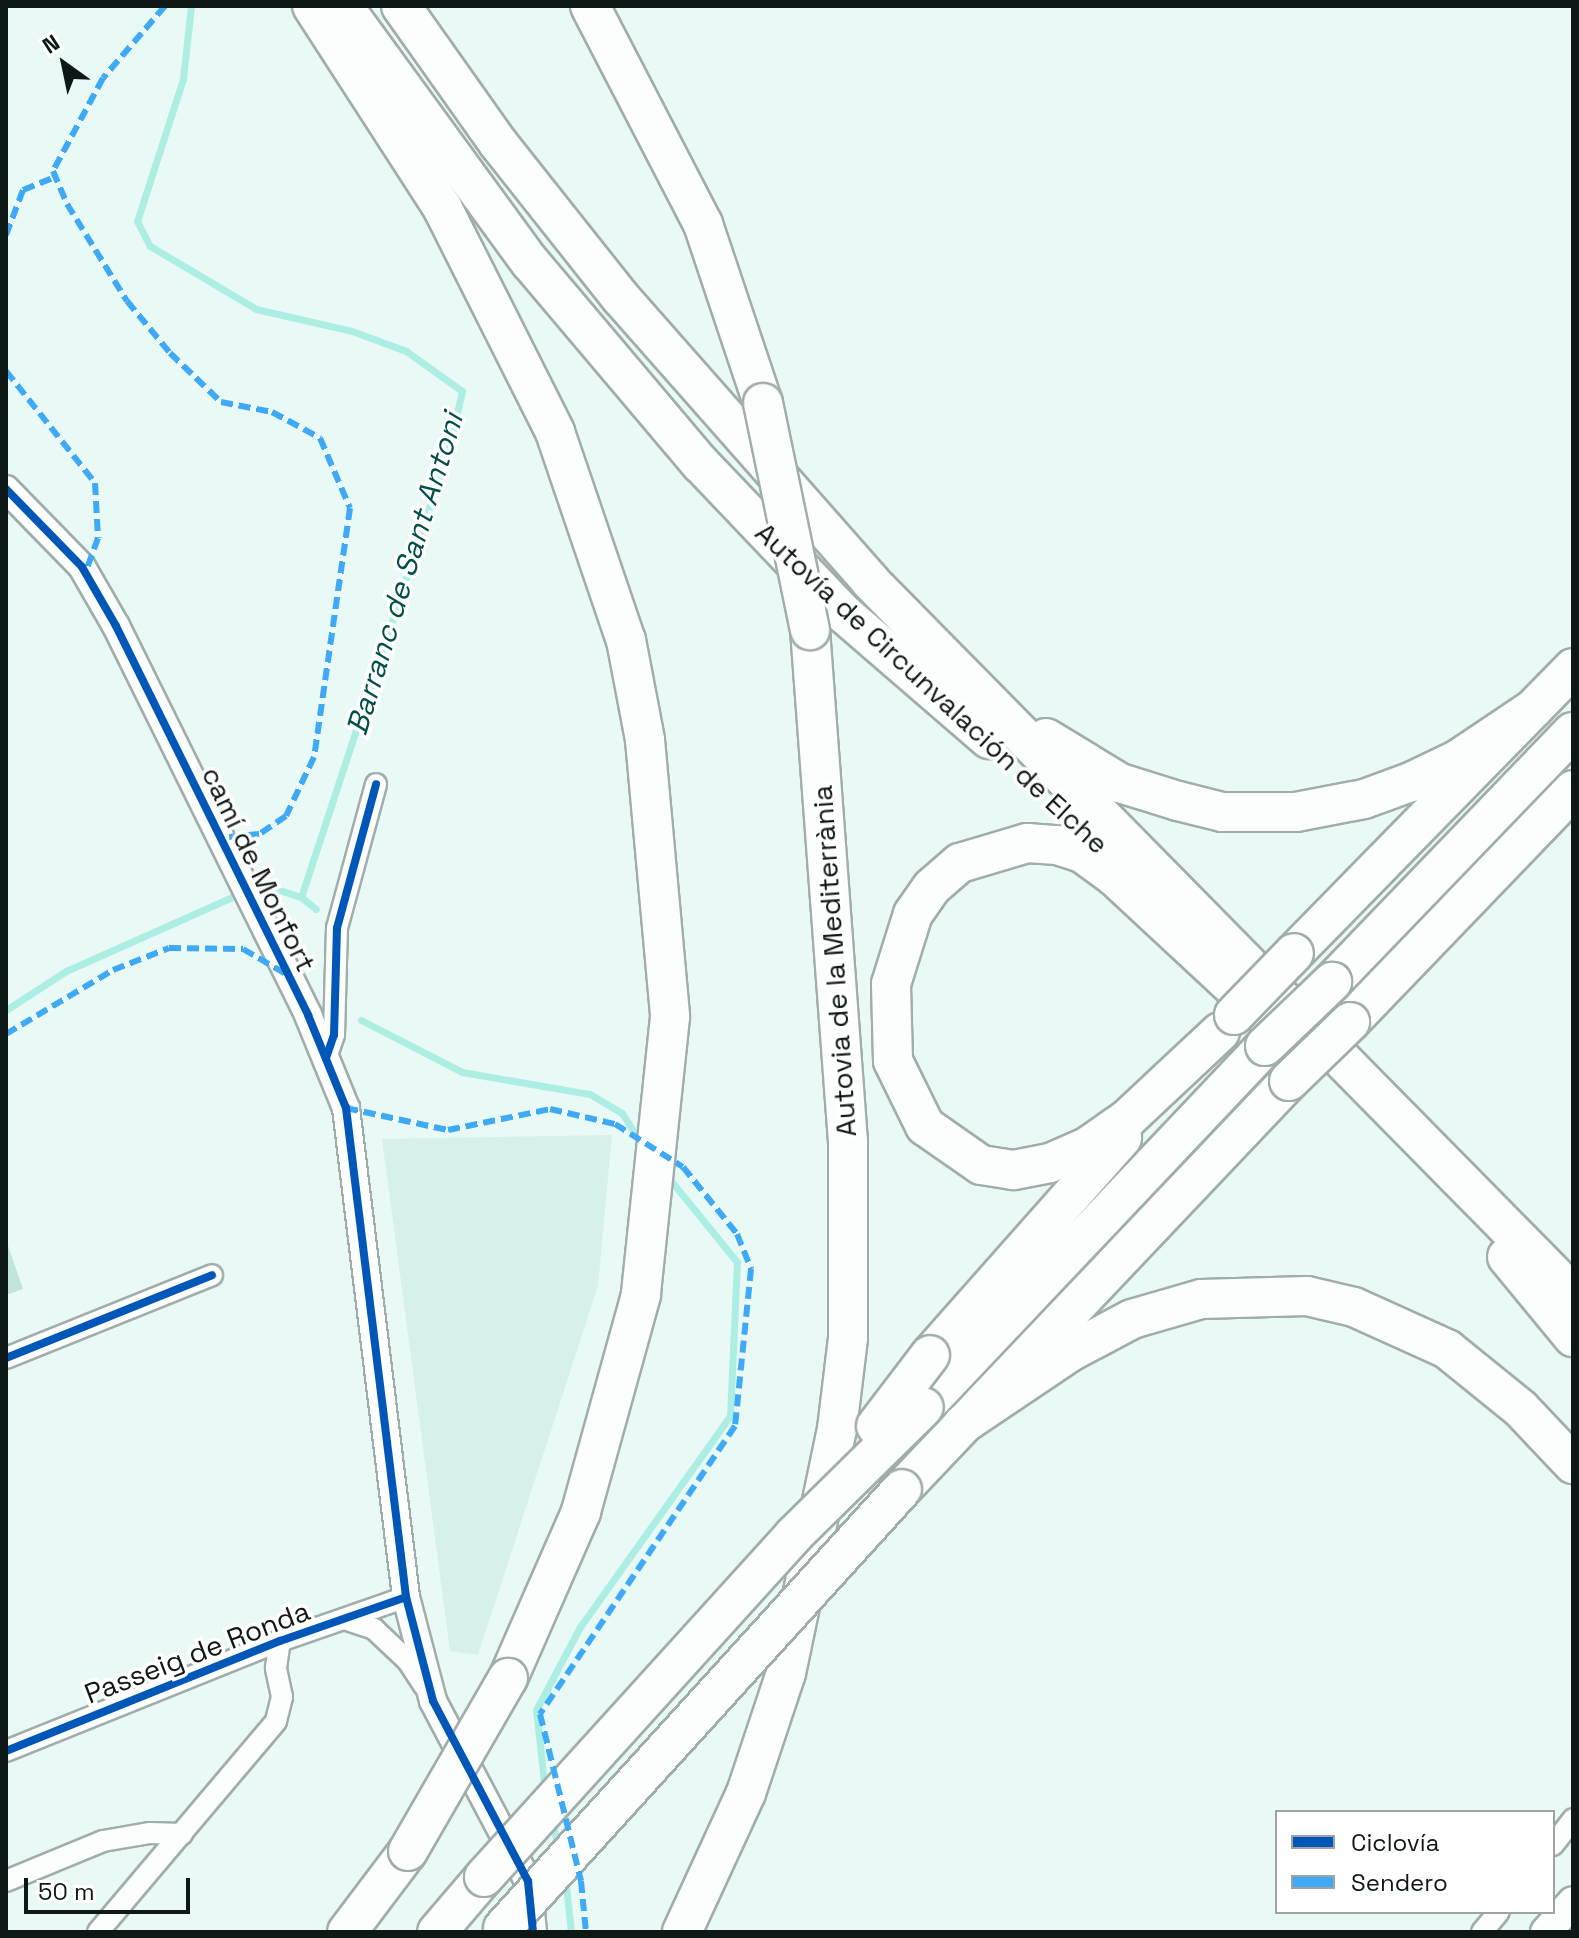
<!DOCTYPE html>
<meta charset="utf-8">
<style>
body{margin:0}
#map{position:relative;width:1579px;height:1938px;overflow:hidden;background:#e9f9f6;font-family:"Space Grotesk",sans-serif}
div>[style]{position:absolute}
.built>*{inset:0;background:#d6f1ec}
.green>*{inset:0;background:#c1e4dd}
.stream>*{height:7px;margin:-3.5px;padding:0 3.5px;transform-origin:3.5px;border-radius:3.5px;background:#adeee4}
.roads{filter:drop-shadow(2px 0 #a1adab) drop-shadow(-2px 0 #a1adab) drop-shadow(0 2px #a1adab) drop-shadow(0 -2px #a1adab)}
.minor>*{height:20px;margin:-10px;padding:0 10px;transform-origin:10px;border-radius:10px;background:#fcfefe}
.tertiary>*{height:26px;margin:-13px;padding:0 13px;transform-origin:13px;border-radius:13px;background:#fcfefe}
.secondary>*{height:30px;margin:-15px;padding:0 15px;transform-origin:15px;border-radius:15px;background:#fcfefe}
.motorway>*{height:38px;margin:-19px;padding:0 19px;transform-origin:19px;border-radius:19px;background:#fcfefe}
.bridges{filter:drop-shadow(2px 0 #a1adab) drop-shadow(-2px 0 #a1adab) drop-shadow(0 2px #a1adab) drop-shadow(0 -2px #a1adab)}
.motorway-bridge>*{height:38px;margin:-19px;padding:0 19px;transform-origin:19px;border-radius:19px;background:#fcfefe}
.quiet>*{height:6px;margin-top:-3px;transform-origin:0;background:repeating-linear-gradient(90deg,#3fa9f5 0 12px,transparent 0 18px)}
.cycleway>*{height:8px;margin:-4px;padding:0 4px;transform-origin:4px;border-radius:4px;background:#0057b8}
span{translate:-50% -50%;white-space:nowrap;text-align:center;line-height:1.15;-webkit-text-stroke:7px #fff;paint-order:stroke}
.street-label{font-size:28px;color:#0e1817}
.water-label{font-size:30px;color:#005048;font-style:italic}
.frame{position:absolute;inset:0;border:8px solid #0e1817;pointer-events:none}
.legend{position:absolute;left:1275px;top:1810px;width:280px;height:104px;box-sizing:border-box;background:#fff;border:2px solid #9fa3a2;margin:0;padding:10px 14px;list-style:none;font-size:24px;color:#0e1817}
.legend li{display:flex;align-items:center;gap:16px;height:40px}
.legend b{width:40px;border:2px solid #9fa3a2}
.north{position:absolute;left:24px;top:24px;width:80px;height:80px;-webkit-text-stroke:6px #fff;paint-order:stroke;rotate:327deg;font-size:22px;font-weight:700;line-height:32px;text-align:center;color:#0e1817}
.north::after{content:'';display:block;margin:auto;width:28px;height:36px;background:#0e1817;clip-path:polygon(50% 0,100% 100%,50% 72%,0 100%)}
.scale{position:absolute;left:24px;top:1878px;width:166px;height:36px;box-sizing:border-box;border:4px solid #0e1817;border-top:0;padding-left:10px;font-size:24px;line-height:28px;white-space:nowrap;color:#0e1817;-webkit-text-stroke:6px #fff;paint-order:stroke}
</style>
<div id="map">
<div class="built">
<i style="clip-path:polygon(612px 1135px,598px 1286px,478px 1655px,450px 1651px,382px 1139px)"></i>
</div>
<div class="green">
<i style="clip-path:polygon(6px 1240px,23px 1289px,6px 1295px)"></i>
</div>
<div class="stream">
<i style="left:191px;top:6px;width:73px;rotate:96.3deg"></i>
<i style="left:183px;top:79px;width:149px;rotate:107.9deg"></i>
<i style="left:137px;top:221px;width:28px;rotate:63deg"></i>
<i style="left:150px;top:246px;width:123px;rotate:30.7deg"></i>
<i style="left:256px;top:309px;width:98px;rotate:12.9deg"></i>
<i style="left:352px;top:331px;width:58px;rotate:20.3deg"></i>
<i style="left:406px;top:351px;width:69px;rotate:35.5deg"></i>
<i style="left:462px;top:391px;width:54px;rotate:102.8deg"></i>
<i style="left:450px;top:444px;width:477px;rotate:108.2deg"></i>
<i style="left:301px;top:897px;width:19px;rotate:39deg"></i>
<i style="left:264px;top:885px;width:39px;rotate:18deg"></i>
<i style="left:6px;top:1010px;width:72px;rotate:-33deg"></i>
<i style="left:66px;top:971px;width:182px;rotate:-24deg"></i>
<i style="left:361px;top:1020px;width:114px;rotate:27.2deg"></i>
<i style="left:462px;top:1072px;width:130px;rotate:9.8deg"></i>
<i style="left:590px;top:1094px;width:37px;rotate:31deg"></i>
<i style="left:622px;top:1113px;width:38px;rotate:58deg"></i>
<i style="left:545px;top:1791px;width:81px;rotate:-96.3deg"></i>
<i style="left:536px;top:1710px;width:94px;rotate:-62.1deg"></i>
<i style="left:580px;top:1627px;width:259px;rotate:-54.6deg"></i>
<i style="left:730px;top:1416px;width:154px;rotate:-87.4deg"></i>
<i style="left:737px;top:1262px;width:111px;rotate:-129.1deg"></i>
<i style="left:552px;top:1823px;width:27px;rotate:75deg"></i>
<i style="left:565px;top:1877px;width:55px;rotate:83.8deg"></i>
</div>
<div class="roads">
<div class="minor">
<i style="left:326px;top:1058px;width:24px;rotate:-71deg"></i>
<i style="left:334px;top:1035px;width:107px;rotate:-88.4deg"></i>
<i style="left:337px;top:928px;width:149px;rotate:-74.8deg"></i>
<i style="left:6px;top:1358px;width:222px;rotate:-21.9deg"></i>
<i style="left:344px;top:1619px;width:32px;rotate:18deg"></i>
<i style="left:374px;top:1629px;width:47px;rotate:43.3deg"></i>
<i style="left:408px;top:1661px;width:30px;rotate:57deg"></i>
<i style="left:6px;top:1751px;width:295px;rotate:-21.9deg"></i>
<i style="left:280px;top:1641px;width:133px;rotate:-19.2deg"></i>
<i style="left:1553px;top:1845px;width:33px;rotate:-52deg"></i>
<i style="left:6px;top:1881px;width:105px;rotate:-22.4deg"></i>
<i style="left:103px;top:1841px;width:48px;rotate:-9.7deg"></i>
<i style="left:150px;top:1833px;width:32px;rotate:2deg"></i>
<i style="left:98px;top:1932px;width:276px;rotate:-49.8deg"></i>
<i style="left:276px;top:1721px;width:25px;rotate:-76deg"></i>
<i style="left:282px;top:1697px;width:30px;rotate:-102deg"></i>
<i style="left:276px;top:1668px;width:27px;rotate:-82deg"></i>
<i style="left:1482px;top:1932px;width:26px;rotate:-50deg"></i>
</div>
<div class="tertiary">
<i style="left:6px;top:489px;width:109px;rotate:45.7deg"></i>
<i style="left:82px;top:567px;width:68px;rotate:60deg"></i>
<i style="left:116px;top:626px;width:434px;rotate:63.7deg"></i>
<i style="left:308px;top:1015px;width:100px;rotate:67.8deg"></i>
<i style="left:346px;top:1108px;width:493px;rotate:83deg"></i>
<i style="left:406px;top:1597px;width:107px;rotate:75.4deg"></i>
<i style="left:433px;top:1701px;width:204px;rotate:62.2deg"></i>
<i style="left:528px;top:1881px;width:51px;rotate:84.4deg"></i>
</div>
<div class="secondary">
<i style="left:1546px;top:1932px;width:40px;rotate:-48deg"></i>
</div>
<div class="motorway">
<i style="left:312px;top:6px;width:239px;rotate:57.1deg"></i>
<i style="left:442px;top:207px;width:252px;rotate:63.3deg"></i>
<i style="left:555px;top:432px;width:220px;rotate:71.2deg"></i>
<i style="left:626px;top:640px;width:102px;rotate:79.2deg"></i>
<i style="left:645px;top:740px;width:278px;rotate:84.8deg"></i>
<i style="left:670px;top:1017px;width:280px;rotate:96deg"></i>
<i style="left:641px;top:1295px;width:225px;rotate:105.5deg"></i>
<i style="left:581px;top:1512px;width:181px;rotate:113.7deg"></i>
<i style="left:343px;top:6px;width:317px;rotate:53.9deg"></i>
<i style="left:530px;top:262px;width:265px;rotate:49.8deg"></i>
<i style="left:701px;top:464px;width:206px;rotate:46.4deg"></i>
<i style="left:843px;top:613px;width:193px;rotate:40.8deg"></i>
<i style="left:401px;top:6px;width:168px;rotate:54.7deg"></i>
<i style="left:498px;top:143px;width:198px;rotate:51.6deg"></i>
<i style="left:621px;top:298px;width:378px;rotate:48.6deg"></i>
<i style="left:871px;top:582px;width:1000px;rotate:45.41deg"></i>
<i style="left:590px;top:6px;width:246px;rotate:62.6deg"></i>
<i style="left:703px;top:224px;width:189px;rotate:71.5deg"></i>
<i style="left:1046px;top:738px;width:87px;rotate:31.3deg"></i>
<i style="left:1120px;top:783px;width:61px;rotate:17.2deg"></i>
<i style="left:1178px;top:801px;width:45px;rotate:14deg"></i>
<i style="left:1222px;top:812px;width:74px"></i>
<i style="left:1296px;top:812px;width:69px;rotate:-10.8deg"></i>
<i style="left:1364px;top:799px;width:50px;rotate:-19.9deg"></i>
<i style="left:1411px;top:782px;width:51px;rotate:-25.6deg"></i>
<i style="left:1457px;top:760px;width:92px;rotate:-33.9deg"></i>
<i style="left:1294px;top:953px;width:399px;rotate:-45.6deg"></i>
<i style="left:1332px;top:982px;width:347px;rotate:-46.1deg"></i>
<i style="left:1350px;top:1022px;width:322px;rotate:-46.1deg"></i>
<i style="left:1220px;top:1032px;width:127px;rotate:136.9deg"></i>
<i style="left:1127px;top:1119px;width:49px;rotate:145deg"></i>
<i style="left:1087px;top:1147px;width:40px;rotate:156.6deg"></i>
<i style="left:1050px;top:1163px;width:38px;rotate:169deg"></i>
<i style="left:1013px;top:1170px;width:32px;rotate:-171deg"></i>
<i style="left:981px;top:1165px;width:68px;rotate:-145.1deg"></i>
<i style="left:925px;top:1126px;width:72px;rotate:-116.2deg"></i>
<i style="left:893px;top:1061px;width:77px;rotate:-91.5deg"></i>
<i style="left:891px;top:984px;width:73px;rotate:-72.6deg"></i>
<i style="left:913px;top:914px;width:33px;rotate:-55deg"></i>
<i style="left:932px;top:887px;width:37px;rotate:-41deg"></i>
<i style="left:960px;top:863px;width:70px;rotate:-16.6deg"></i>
<i style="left:1027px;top:843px;width:30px;rotate:4deg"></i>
<i style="left:1057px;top:845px;width:26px;rotate:18deg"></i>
<i style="left:1082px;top:853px;width:41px;rotate:36deg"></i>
<i style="left:1115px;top:877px;width:213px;rotate:42.9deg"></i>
<i style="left:1507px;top:1257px;width:104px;rotate:50.5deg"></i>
<i style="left:930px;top:1355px;width:290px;rotate:-48.5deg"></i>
<i style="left:924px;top:1407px;width:497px;rotate:-46.6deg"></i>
<i style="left:963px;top:1424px;width:129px;rotate:-33.9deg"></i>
<i style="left:1070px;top:1352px;width:70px;rotate:-28deg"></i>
<i style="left:1132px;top:1319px;width:72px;rotate:-16.2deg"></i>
<i style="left:1201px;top:1299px;width:106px;rotate:-1.6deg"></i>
<i style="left:1307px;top:1296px;width:48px;rotate:13.2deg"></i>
<i style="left:1354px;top:1307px;width:102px;rotate:24.3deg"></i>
<i style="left:1447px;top:1349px;width:95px;rotate:39deg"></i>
<i style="left:1521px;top:1409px;width:76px;rotate:46.6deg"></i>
<i style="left:902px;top:1489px;width:562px;rotate:-46.51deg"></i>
<i style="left:347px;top:1932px;width:101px;rotate:-53deg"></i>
<i style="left:437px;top:1932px;width:72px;rotate:-49.5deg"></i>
<i style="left:682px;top:1932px;width:153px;rotate:-65.3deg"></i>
<i style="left:746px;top:1793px;width:126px;rotate:-71.6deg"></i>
<i style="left:786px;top:1673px;width:249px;rotate:-78.2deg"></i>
<i style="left:837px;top:1429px;width:92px;rotate:-83.1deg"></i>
<i style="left:848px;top:1338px;width:196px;rotate:-90deg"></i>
<i style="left:848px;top:1142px;width:513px;rotate:-94.24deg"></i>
</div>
</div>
<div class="bridges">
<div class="motorway-bridge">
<i style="left:763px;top:403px;width:232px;rotate:78.3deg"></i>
<i style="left:1234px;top:1015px;width:86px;rotate:-45.9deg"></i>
<i style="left:1265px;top:1046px;width:93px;rotate:-43.7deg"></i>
<i style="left:1289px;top:1081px;width:85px;rotate:-44deg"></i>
<i style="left:876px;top:1426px;width:89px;rotate:-52.7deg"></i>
<i style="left:408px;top:1851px;width:200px;rotate:-60deg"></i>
<i style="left:484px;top:1877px;width:462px;rotate:-47.8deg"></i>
<i style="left:794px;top:1535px;width:182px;rotate:-44.6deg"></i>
<i style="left:503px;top:1928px;width:593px;rotate:-47.73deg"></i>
</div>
</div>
<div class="quiet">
<i style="left:165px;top:6px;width:95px;rotate:130.7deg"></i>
<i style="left:103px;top:78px;width:106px;rotate:118.3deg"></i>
<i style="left:53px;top:171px;width:36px;rotate:67deg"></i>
<i style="left:67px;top:204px;width:114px;rotate:58.3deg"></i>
<i style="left:127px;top:301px;width:67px;rotate:50.4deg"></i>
<i style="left:170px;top:353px;width:71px;rotate:43.9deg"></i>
<i style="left:221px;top:402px;width:52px;rotate:11.1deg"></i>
<i style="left:272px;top:412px;width:55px;rotate:28.4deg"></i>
<i style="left:320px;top:438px;width:76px;rotate:66.8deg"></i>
<i style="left:350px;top:508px;width:252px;rotate:98.2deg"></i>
<i style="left:314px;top:757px;width:65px;rotate:115.4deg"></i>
<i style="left:286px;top:816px;width:32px;rotate:146deg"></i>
<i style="left:259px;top:834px;width:40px;rotate:174.3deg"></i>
<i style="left:6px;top:235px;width:48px;rotate:-69.3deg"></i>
<i style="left:23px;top:190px;width:35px;rotate:-22deg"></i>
<i style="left:6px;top:371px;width:143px;rotate:51.5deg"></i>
<i style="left:95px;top:483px;width:55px;rotate:86.9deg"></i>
<i style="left:98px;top:538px;width:37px;rotate:110deg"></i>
<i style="left:6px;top:1034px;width:125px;rotate:-30.9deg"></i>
<i style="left:113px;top:970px;width:60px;rotate:-21.4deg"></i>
<i style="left:169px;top:948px;width:74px;rotate:0.8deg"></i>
<i style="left:243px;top:949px;width:50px;rotate:30.2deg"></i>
<i style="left:346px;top:1108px;width:104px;rotate:12.2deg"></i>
<i style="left:448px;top:1130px;width:104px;rotate:-11.6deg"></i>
<i style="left:550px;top:1109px;width:67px;rotate:13deg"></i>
<i style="left:615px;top:1124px;width:80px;rotate:32.3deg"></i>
<i style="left:683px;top:1167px;width:86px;rotate:51.1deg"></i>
<i style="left:737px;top:1234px;width:38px;rotate:68deg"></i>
<i style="left:751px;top:1269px;width:158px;rotate:95.8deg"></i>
<i style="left:735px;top:1426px;width:348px;rotate:124.1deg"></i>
<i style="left:540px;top:1714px;width:172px;rotate:76.2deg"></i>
<i style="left:581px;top:1881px;width:51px;rotate:84.4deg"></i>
</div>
<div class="cycleway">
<i style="left:6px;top:489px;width:109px;rotate:45.7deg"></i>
<i style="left:82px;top:567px;width:68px;rotate:60deg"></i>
<i style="left:116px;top:626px;width:434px;rotate:63.7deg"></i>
<i style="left:308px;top:1015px;width:100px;rotate:67.8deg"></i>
<i style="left:346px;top:1108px;width:493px;rotate:83deg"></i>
<i style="left:406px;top:1597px;width:107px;rotate:75.4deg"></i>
<i style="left:433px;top:1701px;width:204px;rotate:62.2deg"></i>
<i style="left:528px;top:1881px;width:51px;rotate:84.4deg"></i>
<i style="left:326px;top:1058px;width:24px;rotate:-71deg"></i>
<i style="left:334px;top:1035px;width:107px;rotate:-88.4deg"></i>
<i style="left:337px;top:928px;width:149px;rotate:-74.8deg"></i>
<i style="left:6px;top:1358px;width:222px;rotate:-21.9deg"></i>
<i style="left:6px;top:1751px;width:295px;rotate:-21.9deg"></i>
<i style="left:280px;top:1641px;width:133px;rotate:-19.2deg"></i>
</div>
<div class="street-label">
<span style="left:932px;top:688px;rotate:43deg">Autovía de Circunvalación de Elche</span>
<span style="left:259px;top:869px;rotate:64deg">camí de Monfort</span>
<span style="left:834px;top:961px;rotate:-94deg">Autovia de la Mediterrània</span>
<span style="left:197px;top:1652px;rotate:-21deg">Passeig de Ronda</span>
</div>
<div class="water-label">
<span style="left:405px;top:574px;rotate:-73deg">Barranc de Sant Antoni</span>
</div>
<div class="frame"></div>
<ul class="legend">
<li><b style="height:10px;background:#0057b8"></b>Ciclovía</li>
<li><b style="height:10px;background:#3fa9f5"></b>Sendero</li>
</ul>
<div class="north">N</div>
<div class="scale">50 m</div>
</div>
